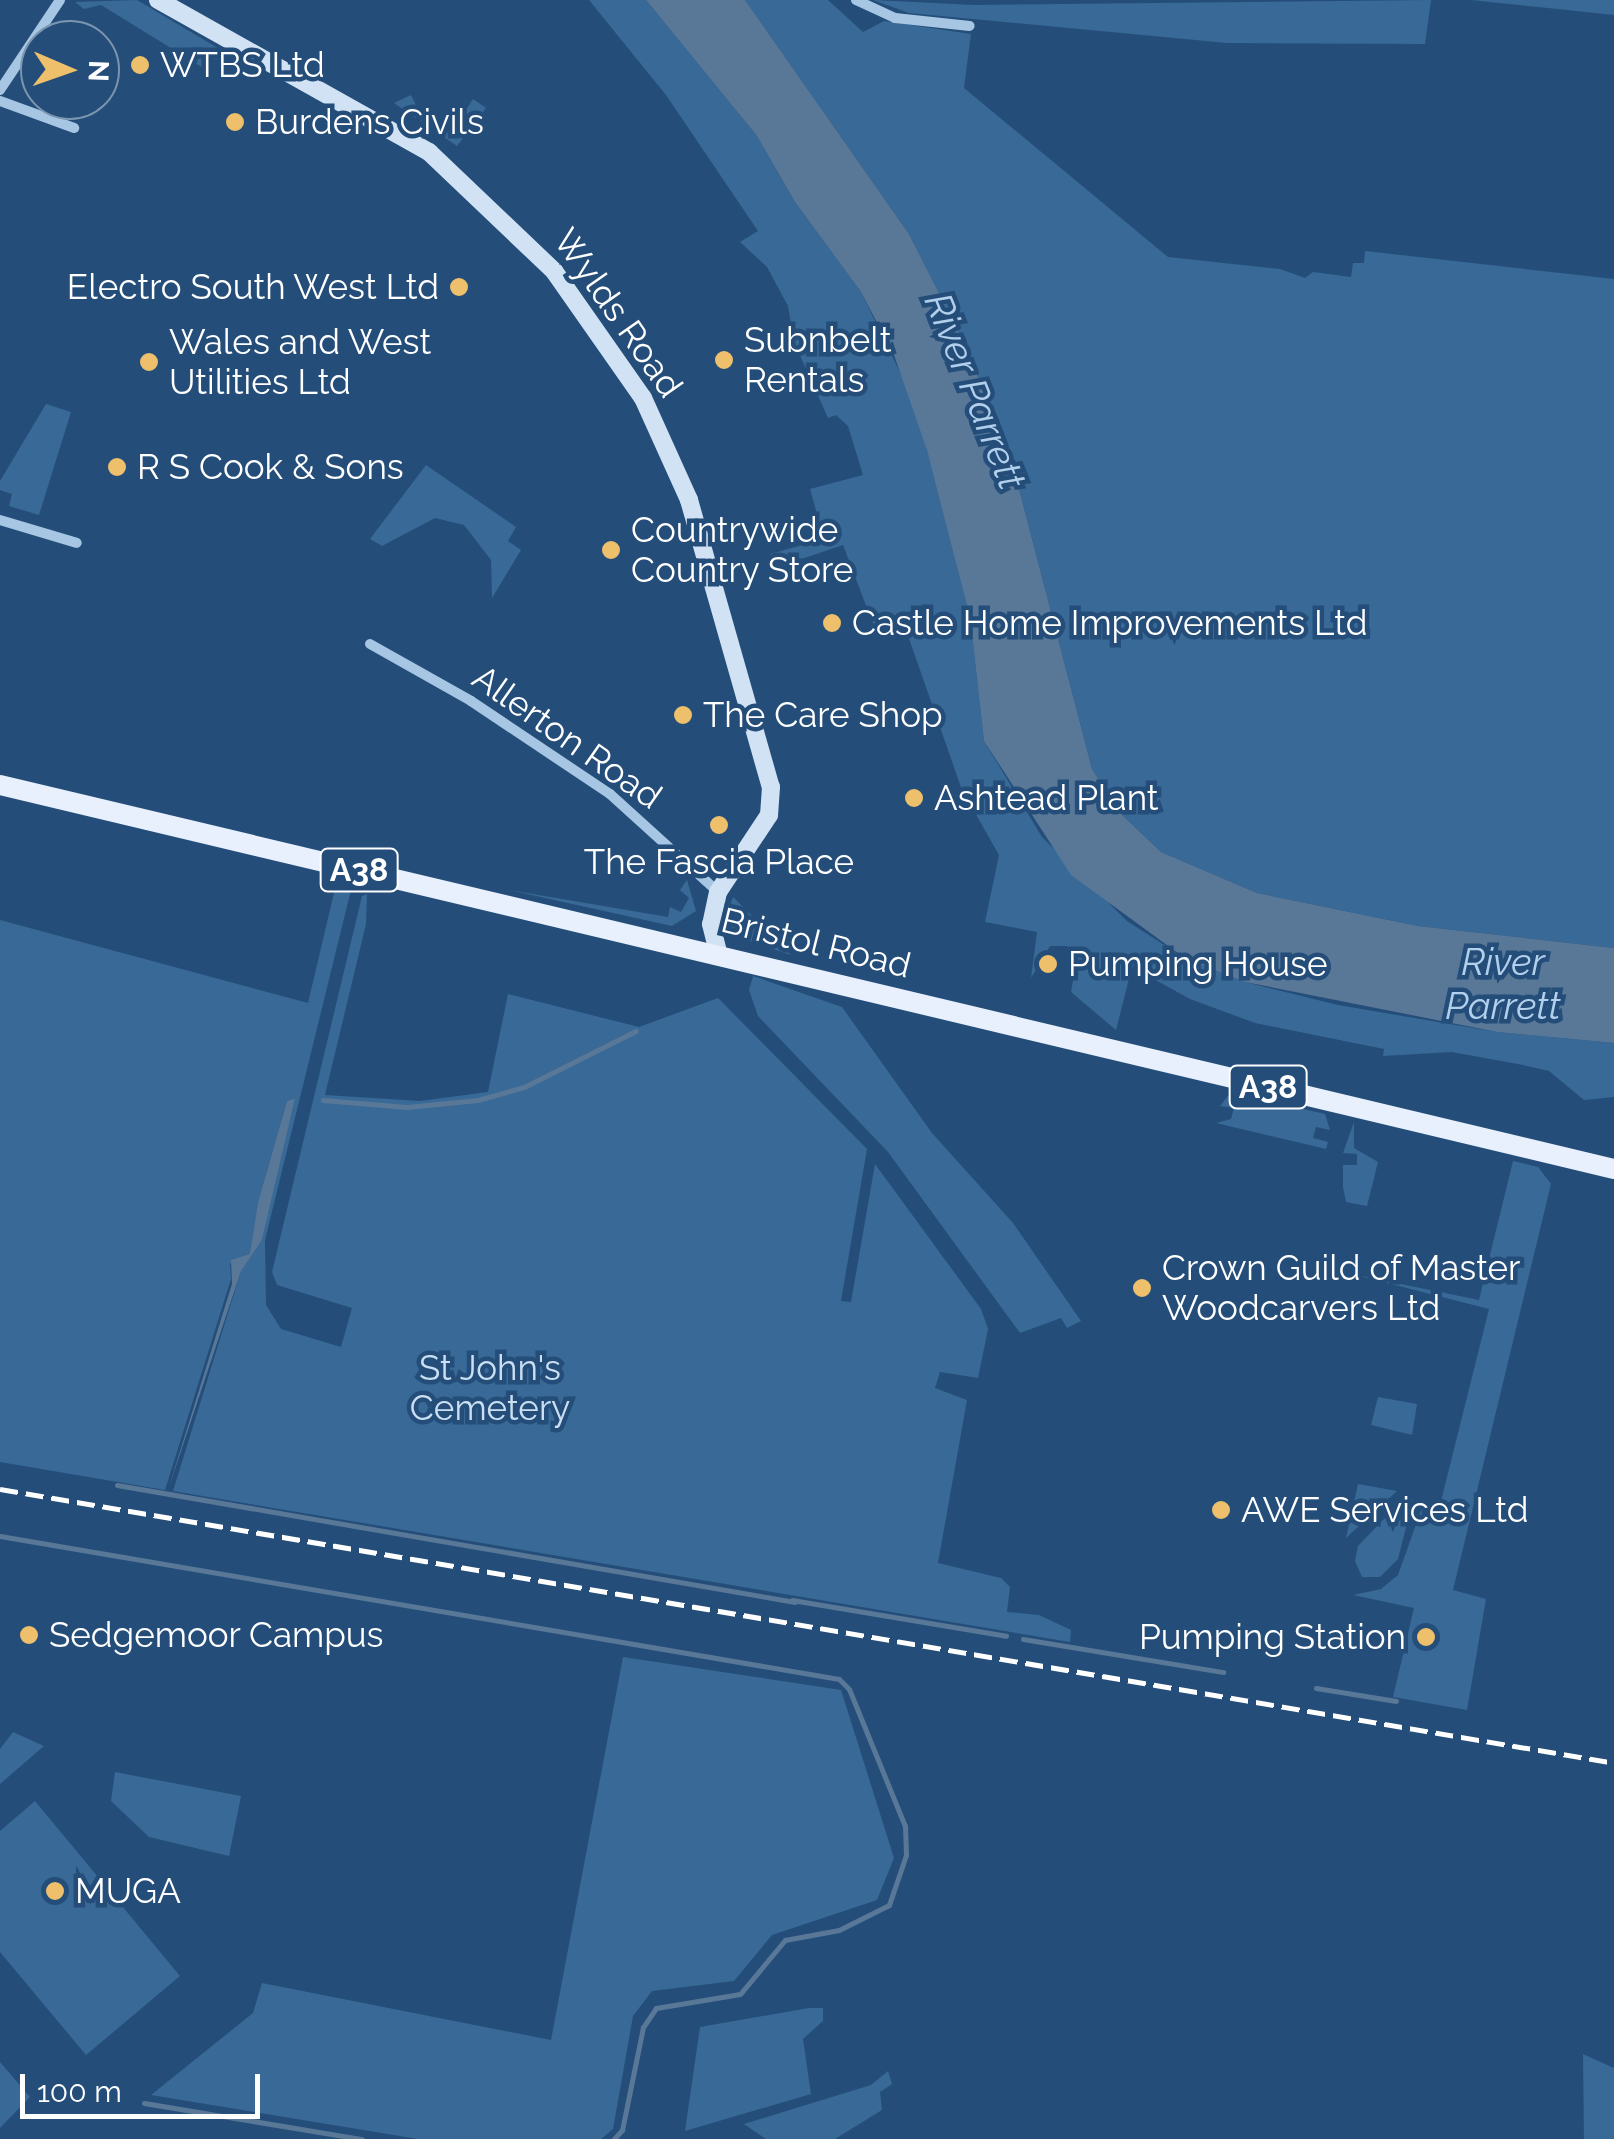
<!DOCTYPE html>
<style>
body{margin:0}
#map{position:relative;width:1614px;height:2139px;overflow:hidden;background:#244e79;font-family:Raleway,sans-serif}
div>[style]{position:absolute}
.green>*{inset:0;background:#386997}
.water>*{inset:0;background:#597898}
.stream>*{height:5px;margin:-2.5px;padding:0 2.5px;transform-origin:2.5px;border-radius:2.5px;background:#597898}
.street>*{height:10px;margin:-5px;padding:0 5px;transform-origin:5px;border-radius:5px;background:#a7c6e4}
.secondary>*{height:18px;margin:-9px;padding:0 9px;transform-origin:9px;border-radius:9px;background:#d0e2f4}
.primary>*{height:20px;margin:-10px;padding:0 10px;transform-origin:10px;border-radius:10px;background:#e7f0fc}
.rail>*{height:5px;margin-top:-2.5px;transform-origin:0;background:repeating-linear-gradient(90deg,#fff 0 18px,transparent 0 26px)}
.dots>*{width:28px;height:28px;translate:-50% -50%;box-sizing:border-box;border:5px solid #244e79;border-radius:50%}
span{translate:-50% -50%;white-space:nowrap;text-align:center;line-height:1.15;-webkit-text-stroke:9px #244e79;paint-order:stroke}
.shield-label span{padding:2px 8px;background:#244e79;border:2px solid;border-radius:8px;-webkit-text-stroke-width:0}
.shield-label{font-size:32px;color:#fff;font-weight:700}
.poi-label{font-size:35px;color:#fff}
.left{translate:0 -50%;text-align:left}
.right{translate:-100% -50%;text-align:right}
.street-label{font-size:35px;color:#fff}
.park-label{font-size:35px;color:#cadff3}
.water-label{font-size:38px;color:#b2d0ec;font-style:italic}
.north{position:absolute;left:20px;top:20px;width:100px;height:100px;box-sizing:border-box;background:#244e79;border:2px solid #7c95af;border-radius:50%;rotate:92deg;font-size:28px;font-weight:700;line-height:40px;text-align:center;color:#fff}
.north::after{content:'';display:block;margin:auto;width:35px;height:45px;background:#eec06b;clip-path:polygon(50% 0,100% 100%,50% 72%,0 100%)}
.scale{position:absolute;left:20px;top:2074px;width:240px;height:45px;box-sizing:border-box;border:5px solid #fff;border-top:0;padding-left:12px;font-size:30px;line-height:35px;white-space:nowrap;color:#fff;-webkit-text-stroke:8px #244e79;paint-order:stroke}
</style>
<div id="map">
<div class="green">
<i style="clip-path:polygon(137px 0,258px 72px,255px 76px,212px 58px,205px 69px,101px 5px,84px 9px,75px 2px)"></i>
<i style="clip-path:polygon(589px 0,646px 0,757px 136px,795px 202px,861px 292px,913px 399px,939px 492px,970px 617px,984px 741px,1042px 837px,1127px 921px,1186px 959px,1245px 982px,1338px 1005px,1497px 1032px,1614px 1043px,1614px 1097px,1584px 1100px,1549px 1071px,1523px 1065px,1452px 1052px,1383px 1056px,1384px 1049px,1255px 1023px,1190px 999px,1132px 967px,1116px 1030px,1071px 992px,1078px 953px,1066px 946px,1050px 946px,1031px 978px,1037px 932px,985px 922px,999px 855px,962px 790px,906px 630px,878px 637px,843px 545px,775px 568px,770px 554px,824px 539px,810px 489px,863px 475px,848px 426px,836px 415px,828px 418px,794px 342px,788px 306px,767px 267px,740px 242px,758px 231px,666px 95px)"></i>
<i style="clip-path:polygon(745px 0,828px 0,863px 32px,884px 21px,971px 34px,964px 88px,1168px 257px,1280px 269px,1305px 278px,1313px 272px,1351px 277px,1353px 263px,1364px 263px,1365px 251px,1614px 279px,1614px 948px,1418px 926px,1257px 893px,1161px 852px,1120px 813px,1092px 769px,1019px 489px,968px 350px,909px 234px)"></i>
<i style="clip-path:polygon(873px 0,974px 5px,1431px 0,1425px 44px,1227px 43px,909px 13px)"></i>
<i style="clip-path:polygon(1471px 0,1614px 0,1614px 15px)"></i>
<i style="clip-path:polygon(411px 95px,421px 115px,450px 134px,473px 99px,486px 108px,457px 146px,394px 103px)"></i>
<i style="clip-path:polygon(46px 404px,71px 412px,39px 515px,9px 506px,12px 494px,0 490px,0 481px)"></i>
<i style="clip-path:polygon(426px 465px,516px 527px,508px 541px,521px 550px,492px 598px,491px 560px,464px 525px,435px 518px,382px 546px,370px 539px)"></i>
<i style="clip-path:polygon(evenodd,337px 880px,351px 890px,265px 1240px,266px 1305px,281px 1329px,341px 1347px,352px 1308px,277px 1285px,272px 1272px,362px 896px,367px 894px,366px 924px,325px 1095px,420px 1101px,488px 1092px,508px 994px,639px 1027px,718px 998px,867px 1149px,841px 1301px,851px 1302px,875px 1164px,981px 1309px,988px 1329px,978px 1378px,940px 1372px,935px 1388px,967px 1400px,938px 1563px,1001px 1578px,1010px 1587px,1007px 1612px,1039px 1615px,1071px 1630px,1070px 1642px,173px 1491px,241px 1271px,230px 1263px,231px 1279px,165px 1490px,0 1462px,0 920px,308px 1003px,337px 880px,294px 1098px,262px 1240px,251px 1251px,258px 1202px,287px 1101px,294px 1098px)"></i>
<i style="clip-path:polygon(687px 880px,696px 911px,672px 926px,509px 890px,668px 917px,670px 907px,681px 912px,689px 898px,680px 890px)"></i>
<i style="clip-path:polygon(733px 897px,791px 955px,734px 936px,725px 920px)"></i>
<i style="clip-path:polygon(753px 976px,842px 1007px,932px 1133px,1013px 1223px,1081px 1321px,1067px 1328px,1061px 1318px,1020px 1333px,888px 1152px,758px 1016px,749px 990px)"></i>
<i style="clip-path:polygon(1231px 1092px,1325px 1114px,1330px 1130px,1316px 1127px,1313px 1138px,1328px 1142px,1326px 1149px,1216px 1123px,1231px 1119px,1234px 1108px,1220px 1106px)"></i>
<i style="clip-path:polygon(1354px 1122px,1354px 1148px,1378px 1162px,1367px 1206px,1346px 1202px,1343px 1187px,1343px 1165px,1357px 1165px,1357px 1154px,1343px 1153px)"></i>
<i style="clip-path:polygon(1513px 1161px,1538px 1167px,1551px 1184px,1453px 1590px,1486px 1599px,1467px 1710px,1393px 1697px,1414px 1608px,1353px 1595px,1381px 1589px,1398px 1575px,1424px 1502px,1440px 1505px,1489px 1309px,1352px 1274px,1479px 1300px)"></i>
<i style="clip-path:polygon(1378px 1397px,1417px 1404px,1412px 1435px,1371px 1425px)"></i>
<i style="clip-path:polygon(1358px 1484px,1397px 1491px,1346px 1538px)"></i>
<i style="clip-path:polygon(1404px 1498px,1413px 1500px,1398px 1559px,1380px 1577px,1362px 1577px,1355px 1561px,1358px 1546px)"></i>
<i style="clip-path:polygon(623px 1657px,841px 1690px,894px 1858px,877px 1900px,772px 1935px,734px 1981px,652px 1991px,633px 2016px,613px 2129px,601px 2139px,418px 2139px,151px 2095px,253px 2013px,262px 1983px,551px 2040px)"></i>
<i style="clip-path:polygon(13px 1732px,44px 1746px,0 1784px,0 1749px)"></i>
<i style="clip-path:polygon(115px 1772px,241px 1796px,229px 1856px,149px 1837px,111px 1801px)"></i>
<i style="clip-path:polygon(35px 1801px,180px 1976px,86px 2055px,0 1952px,0 1831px)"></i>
<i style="clip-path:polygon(809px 2008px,823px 2008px,823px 2021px,803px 2039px,811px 2094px,685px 2131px,700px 2027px)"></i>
<i style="clip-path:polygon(1583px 2054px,1614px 2068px,1614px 2139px,1584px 2139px)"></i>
<i style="clip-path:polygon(0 2062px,30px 2097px,0 2128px)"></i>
<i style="clip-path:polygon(888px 2071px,892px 2084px,880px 2092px,882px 2110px,835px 2139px,766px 2139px,744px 2124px,871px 2085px)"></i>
</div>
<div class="water">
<i style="clip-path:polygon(646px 0,745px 0,909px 234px,968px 350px,1019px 489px,1092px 769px,1120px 813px,1161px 852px,1257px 893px,1418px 926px,1614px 948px,1614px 1043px,1497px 1032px,1245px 982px,1186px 959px,1071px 875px,984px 741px,970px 617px,927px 450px,894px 355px,861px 292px,795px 202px,757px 136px)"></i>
<i style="clip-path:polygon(295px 1098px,262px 1240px,241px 1271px,168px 1490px,232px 1284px,231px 1260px,250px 1254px,258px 1202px,287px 1101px)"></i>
</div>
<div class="stream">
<i style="left:323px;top:1100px;width:84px;rotate:4.8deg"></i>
<i style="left:407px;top:1107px;width:71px;rotate:-5.6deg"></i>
<i style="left:478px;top:1100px;width:48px;rotate:-15.8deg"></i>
<i style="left:524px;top:1087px;width:125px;rotate:-26.6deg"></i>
<i style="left:117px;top:1485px;width:688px;rotate:9.79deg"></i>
<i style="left:0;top:1536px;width:851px;rotate:9.67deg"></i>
<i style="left:839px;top:1679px;width:14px;rotate:45deg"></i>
<i style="left:849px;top:1689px;width:148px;rotate:67.8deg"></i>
<i style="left:905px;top:1826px;width:29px;rotate:88deg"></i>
<i style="left:906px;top:1855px;width:53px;rotate:108.8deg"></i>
<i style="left:889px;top:1905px;width:56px;rotate:153.4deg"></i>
<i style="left:839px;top:1930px;width:55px;rotate:169.5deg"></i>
<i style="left:785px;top:1940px;width:70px;rotate:129.8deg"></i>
<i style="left:740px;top:1994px;width:85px;rotate:170.5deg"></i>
<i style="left:656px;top:2008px;width:23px;rotate:124deg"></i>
<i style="left:643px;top:2027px;width:105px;rotate:101.5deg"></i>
<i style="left:622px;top:2130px;width:12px;rotate:132deg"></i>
<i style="left:792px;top:1600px;width:217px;rotate:9.5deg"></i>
<i style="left:1023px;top:1639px;width:203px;rotate:9.4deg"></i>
<i style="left:1316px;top:1688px;width:81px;rotate:9.2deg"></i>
<i style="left:144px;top:2103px;width:221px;rotate:9.4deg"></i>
</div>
<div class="street">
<i style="left:856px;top:0;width:43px;rotate:24.8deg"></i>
<i style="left:895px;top:18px;width:75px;rotate:6.1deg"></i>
<i style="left:0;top:90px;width:108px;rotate:-56.3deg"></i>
<i style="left:0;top:101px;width:79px;rotate:20deg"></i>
<i style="left:0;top:520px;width:80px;rotate:16.6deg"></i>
<i style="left:370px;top:644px;width:116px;rotate:29.4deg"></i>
<i style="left:471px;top:701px;width:167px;rotate:33.8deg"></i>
<i style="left:610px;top:794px;width:146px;rotate:42.2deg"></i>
</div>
<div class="secondary">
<i style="left:158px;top:0;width:311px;rotate:29.3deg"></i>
<i style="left:429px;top:152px;width:173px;rotate:43.6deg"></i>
<i style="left:554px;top:271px;width:155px;rotate:55deg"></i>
<i style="left:643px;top:398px;width:112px;rotate:65.7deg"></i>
<i style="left:689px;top:500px;width:298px;rotate:74.1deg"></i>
<i style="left:771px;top:787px;width:28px;rotate:94deg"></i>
<i style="left:769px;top:815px;width:92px;rotate:123.5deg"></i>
<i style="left:718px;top:892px;width:33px;rotate:102deg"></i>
<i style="left:711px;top:924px;width:29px;rotate:76deg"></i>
</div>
<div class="primary">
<i style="left:0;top:785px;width:1659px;rotate:13.38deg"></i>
</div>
<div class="rail">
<i style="left:0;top:1489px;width:1637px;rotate:9.63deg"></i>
</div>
<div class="dots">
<i style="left:140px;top:65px;background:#eec06b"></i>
<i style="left:235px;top:122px;background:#eec06b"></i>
<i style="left:459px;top:287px;background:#eec06b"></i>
<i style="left:724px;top:360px;background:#eec06b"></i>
<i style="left:149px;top:362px;background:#eec06b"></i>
<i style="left:117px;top:467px;background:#eec06b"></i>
<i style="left:611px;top:550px;background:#eec06b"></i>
<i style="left:832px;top:623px;background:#eec06b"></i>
<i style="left:683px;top:715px;background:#eec06b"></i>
<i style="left:914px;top:798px;background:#eec06b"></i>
<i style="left:719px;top:825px;background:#eec06b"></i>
<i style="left:1048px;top:964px;background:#eec06b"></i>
<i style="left:1142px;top:1288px;background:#eec06b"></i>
<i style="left:1221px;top:1510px;background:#eec06b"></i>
<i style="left:29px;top:1635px;background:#eec06b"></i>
<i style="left:1426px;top:1637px;background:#eec06b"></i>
<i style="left:55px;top:1891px;background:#eec06b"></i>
</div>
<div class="shield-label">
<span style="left:359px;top:870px">A38</span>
<span style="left:1268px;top:1087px">A38</span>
</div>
<div class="poi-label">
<span class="left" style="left:160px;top:65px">WTBS Ltd</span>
<span class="left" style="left:255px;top:122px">Burdens Civils</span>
<span class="right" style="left:439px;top:287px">Electro South West Ltd</span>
<span class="left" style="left:744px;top:360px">Subnbelt<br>Rentals</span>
<span class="left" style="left:169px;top:362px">Wales and West<br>Utilities Ltd</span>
<span class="left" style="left:137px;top:467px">R S Cook &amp; Sons</span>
<span class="left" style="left:631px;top:550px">Countrywide<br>Country Store</span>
<span class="left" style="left:852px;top:623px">Castle Home Improvements Ltd</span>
<span class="left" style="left:703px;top:715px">The Care Shop</span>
<span class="left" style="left:934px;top:798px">Ashtead Plant</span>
<span style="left:719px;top:862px">The Fascia Place</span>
<span class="left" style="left:1068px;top:964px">Pumping House</span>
<span class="left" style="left:1162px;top:1288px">Crown Guild of Master<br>Woodcarvers Ltd</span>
<span class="left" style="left:1241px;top:1510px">AWE Services Ltd</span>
<span class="left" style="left:49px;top:1635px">Sedgemoor Campus</span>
<span class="right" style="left:1406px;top:1637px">Pumping Station</span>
<span class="left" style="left:75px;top:1891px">MUGA</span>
</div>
<div class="street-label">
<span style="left:618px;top:313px;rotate:55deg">Wylds Road</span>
<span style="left:567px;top:737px;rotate:35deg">Allerton Road</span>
<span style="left:816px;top:943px;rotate:14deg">Bristol Road</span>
</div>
<div class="park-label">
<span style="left:490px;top:1388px">St John's<br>Cemetery</span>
</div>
<div class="water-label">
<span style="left:975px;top:391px;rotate:68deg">River Parrett</span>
<span style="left:1503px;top:984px">River<br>Parrett</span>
</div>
<div class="north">N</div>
<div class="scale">100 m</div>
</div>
